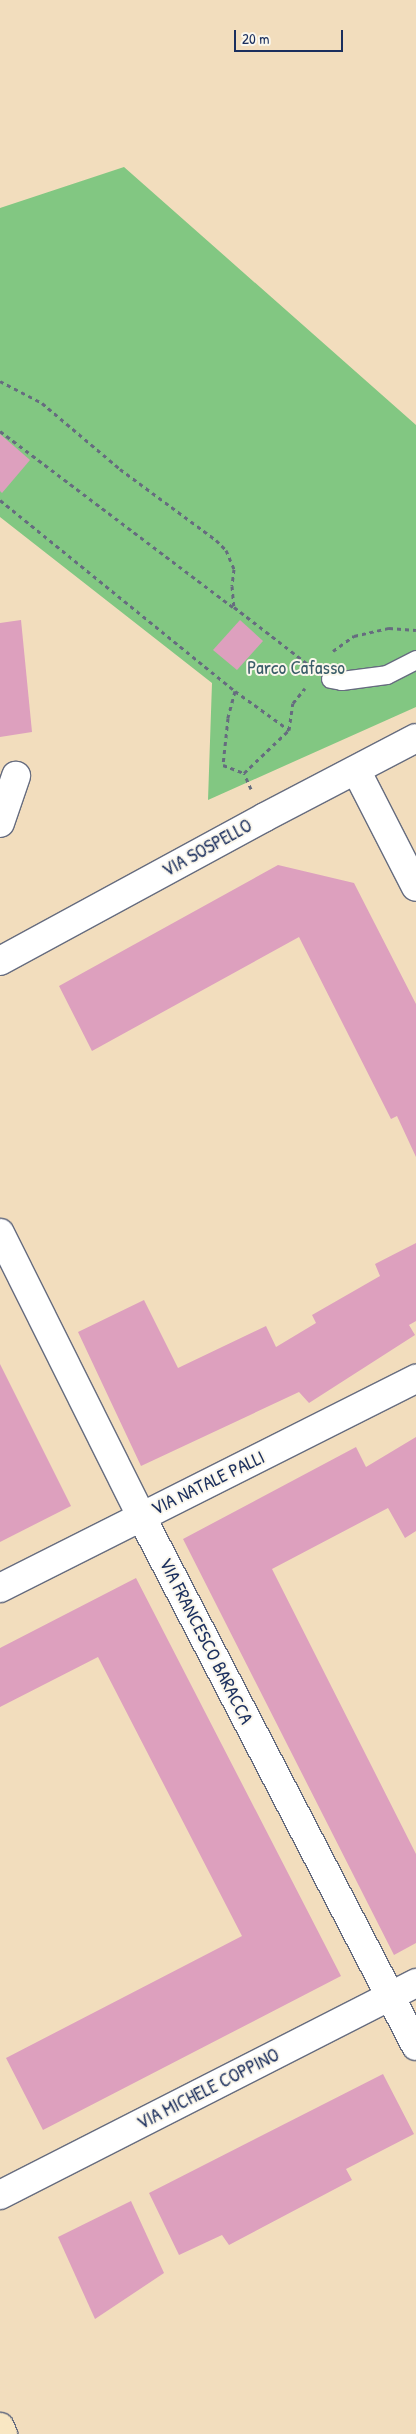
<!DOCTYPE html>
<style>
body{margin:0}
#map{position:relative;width:416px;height:2434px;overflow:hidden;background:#f2ddbd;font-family:"Patrick Hand",sans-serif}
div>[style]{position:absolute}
.green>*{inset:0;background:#82c782}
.building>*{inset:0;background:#dda0be}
.path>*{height:3px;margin-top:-1.5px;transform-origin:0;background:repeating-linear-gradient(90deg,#666c7f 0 4px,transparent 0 8px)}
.roads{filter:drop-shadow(1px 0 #666c7f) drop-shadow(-1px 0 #666c7f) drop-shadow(0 1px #666c7f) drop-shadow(0 -1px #666c7f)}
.lane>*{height:18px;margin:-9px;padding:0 9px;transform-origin:9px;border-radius:9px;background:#fff}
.street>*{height:28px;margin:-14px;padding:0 14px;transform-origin:14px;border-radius:14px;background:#fff}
.secondary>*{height:28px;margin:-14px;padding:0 14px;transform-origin:14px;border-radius:14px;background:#f9e7c3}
span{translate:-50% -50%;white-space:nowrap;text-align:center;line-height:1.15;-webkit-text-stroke:4px #fbf7ec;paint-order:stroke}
.park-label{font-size:19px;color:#3a5d69}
.street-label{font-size:19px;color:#1b2f5e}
.scale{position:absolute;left:234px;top:30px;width:109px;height:22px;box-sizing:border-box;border:2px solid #1b2f5e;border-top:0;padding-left:6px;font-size:15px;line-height:18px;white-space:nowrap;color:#1b2f5e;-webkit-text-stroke:4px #fbf7ec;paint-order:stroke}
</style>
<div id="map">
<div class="green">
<i style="clip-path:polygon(124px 167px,416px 425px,416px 707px,208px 800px,212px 683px,0 517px,0 208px)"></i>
</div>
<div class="building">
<i style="clip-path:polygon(0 434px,30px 460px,2px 493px,0 491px)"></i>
<i style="clip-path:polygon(21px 620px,32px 732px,0 737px,0 623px)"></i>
<i style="clip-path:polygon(240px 620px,263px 641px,237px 670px,213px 650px)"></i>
<i style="clip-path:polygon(278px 865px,354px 883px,416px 1004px,416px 1157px,397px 1116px,391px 1119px,299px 937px,92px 1051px,59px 986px)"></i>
<i style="clip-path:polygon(416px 1243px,416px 1321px,409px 1325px,415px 1335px,309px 1403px,299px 1392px,141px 1466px,78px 1332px,144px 1300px,178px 1368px,266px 1326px,276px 1347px,316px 1323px,312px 1315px,380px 1276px,375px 1264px)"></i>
<i style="clip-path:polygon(0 1364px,71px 1506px,0 1542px)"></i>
<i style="clip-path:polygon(416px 1437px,416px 1531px,405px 1538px,388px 1508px,272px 1569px,416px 1854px,416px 1943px,394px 1955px,183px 1539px,356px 1447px,366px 1467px)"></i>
<i style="clip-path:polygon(136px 1578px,341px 1976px,43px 2130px,6px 2058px,242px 1936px,98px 1657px,0 1707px,0 1648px)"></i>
<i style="clip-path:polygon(383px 2074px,414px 2134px,346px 2169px,352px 2180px,229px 2245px,222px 2235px,179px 2255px,149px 2193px)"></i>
<i style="clip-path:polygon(131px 2201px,164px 2273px,95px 2319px,58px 2237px)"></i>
</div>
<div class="path">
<i style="left:0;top:381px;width:47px;rotate:27.6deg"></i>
<i style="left:42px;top:403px;width:102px;rotate:40.2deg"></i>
<i style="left:120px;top:469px;width:119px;rotate:36.5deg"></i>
<i style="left:216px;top:540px;width:14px;rotate:45deg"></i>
<i style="left:226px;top:550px;width:21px;rotate:67deg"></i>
<i style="left:234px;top:569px;width:17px;rotate:97deg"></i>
<i style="left:232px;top:586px;width:21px;rotate:85deg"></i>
<i style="left:234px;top:607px;width:95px;rotate:37.7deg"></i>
<i style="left:0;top:431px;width:292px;rotate:37.1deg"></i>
<i style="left:0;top:500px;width:303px;rotate:39.1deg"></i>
<i style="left:235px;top:691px;width:67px;rotate:35.8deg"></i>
<i style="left:333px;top:651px;width:26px;rotate:-36deg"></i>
<i style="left:354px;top:636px;width:36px;rotate:-13deg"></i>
<i style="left:389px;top:628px;width:27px;rotate:4deg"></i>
<i style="left:235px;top:691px;width:28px;rotate:105deg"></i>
<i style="left:228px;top:718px;width:47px;rotate:96.1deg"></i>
<i style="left:223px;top:765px;width:22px;rotate:21deg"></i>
<i style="left:251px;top:789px;width:17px;rotate:-114deg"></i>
<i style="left:244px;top:773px;width:62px;rotate:-43.7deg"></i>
<i style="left:289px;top:730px;width:27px;rotate:-82deg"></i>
<i style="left:293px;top:703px;width:19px;rotate:-51deg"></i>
</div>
<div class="roads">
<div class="lane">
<i style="left:331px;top:679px;width:11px;rotate:10deg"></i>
<i style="left:342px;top:681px;width:45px;rotate:-7.6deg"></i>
<i style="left:387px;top:675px;width:33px;rotate:-27deg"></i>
</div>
<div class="street">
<i style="left:356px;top:770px;width:131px;rotate:62.9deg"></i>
<i style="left:0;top:823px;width:50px;rotate:-71.2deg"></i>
<i style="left:0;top:961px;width:302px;rotate:-28.5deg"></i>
<i style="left:265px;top:817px;width:170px;rotate:-27.6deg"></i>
<i style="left:0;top:1233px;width:316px;rotate:63.5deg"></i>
<i style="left:141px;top:1516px;width:597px;rotate:62.58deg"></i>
<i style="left:0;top:1588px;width:466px;rotate:-26.7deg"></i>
<i style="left:0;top:2195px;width:467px;rotate:-27deg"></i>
</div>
<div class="secondary">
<i style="left:0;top:2427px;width:8px;rotate:67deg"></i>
</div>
</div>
<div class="park-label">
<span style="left:296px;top:668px">Parco Cafasso</span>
</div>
<div class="street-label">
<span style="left:207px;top:848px;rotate:-29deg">VIA SOSPELLO</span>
<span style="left:208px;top:1483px;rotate:-26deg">VIA NATALE PALLI</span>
<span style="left:206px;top:1641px;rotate:63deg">VIA FRANCESCO BARACCA</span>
<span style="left:208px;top:2089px;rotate:-27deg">VIA MICHELE COPPINO</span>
</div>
<div class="scale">20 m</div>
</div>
